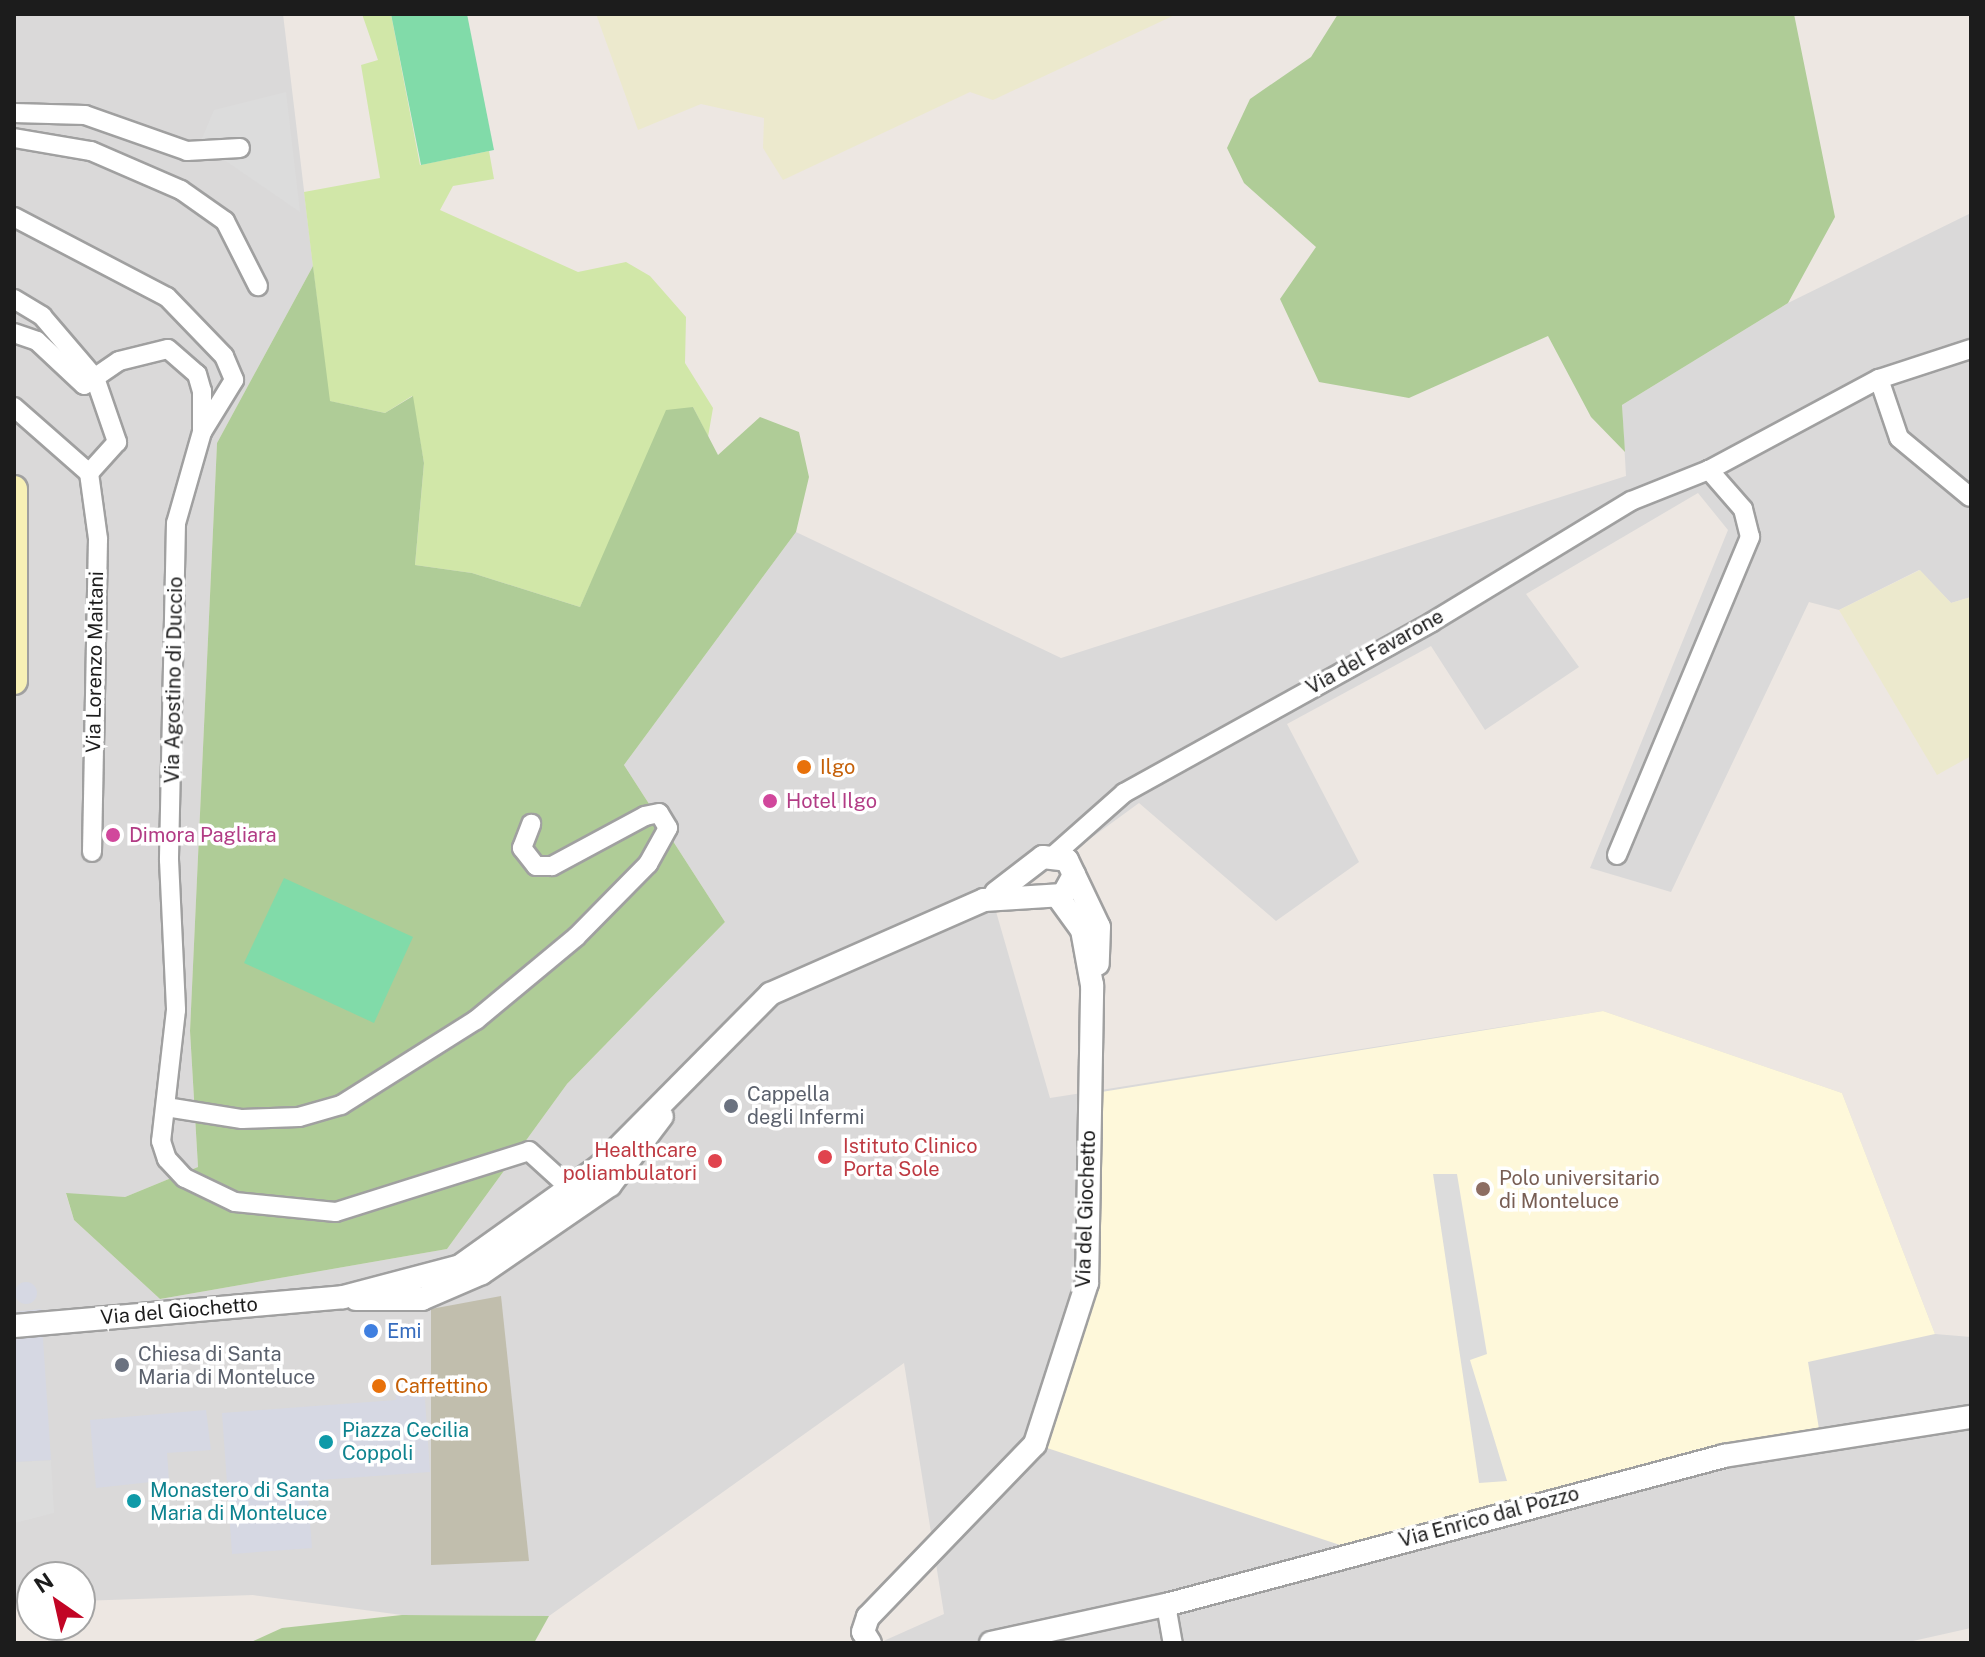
<!DOCTYPE html>
<style>
body{margin:0}
#map{position:relative;width:1985px;height:1657px;overflow:hidden;background:#ede7e2;font-family:"Public Sans",sans-serif}
div>[style]{position:absolute}
.residential>*{inset:0;background:#dad9d9}
.education>*{inset:0;background:#fef8da}
.construction>*{inset:0;background:#c1bead}
.farmland>*{inset:0;background:#ece9cd}
.grass>*{inset:0;background:#d1e7a8}
.forest>*{inset:0;background:#afcc97}
.pitch>*{inset:0;background:#81dba9}
.parking>*{inset:0;background:#dcdcdc}
.plaza>*{inset:0;background:#d6d8e3}
.round{border-radius:50%}
.roads{filter:drop-shadow(2px 0 #a0a0a0) drop-shadow(-2px 0 #a0a0a0) drop-shadow(0 2px #a0a0a0) drop-shadow(0 -2px #a0a0a0)}
.minor>*{height:18px;margin:-9px;padding:0 9px;transform-origin:9px;border-radius:9px;background:#fff}
.tertiary>*{height:22px;margin:-11px;padding:0 11px;transform-origin:11px;border-radius:11px;background:#fff}
.secondary>*{height:26px;margin:-13px;padding:0 13px;transform-origin:13px;border-radius:13px;background:#f7f0b5}
.dots>*{width:22px;height:22px;translate:-50% -50%;box-sizing:border-box;border:4px solid #fff;border-radius:50%}
span{translate:-50% -50%;white-space:nowrap;text-align:center;line-height:1.15;-webkit-text-stroke:7px #fff;paint-order:stroke}
.street-label{font-size:20px;color:#1c1c1c}
.food-label{font-size:20px;color:#c56008}
.left{translate:0 -50%;text-align:left}
.hotel-label{font-size:20px;color:#b23c85}
.worship-label{font-size:20px;color:#5b616d}
.health-label{font-size:20px;color:#be3a42}
.right{translate:-100% -50%;text-align:right}
.education-label{font-size:20px;color:#785e54}
.shop-label{font-size:20px;color:#366cbe}
.culture-label{font-size:20px;color:#0d838f}
.frame{position:absolute;inset:0;border:16px solid #1c1c1c;pointer-events:none}
.north{position:absolute;left:16px;top:1561px;width:80px;height:80px;box-sizing:border-box;background:#fff;border:2px solid #a4a4a4;border-radius:50%;rotate:326deg;font-size:22px;font-weight:700;line-height:32px;text-align:center;color:#1c1c1c}
.north::after{content:'';display:block;margin:auto;width:28px;height:36px;background:#c20525;clip-path:polygon(50% 0,100% 100%,50% 72%,0 100%)}
</style>
<div id="map">
<div class="residential">
<i style="clip-path:polygon(14px 14px,283px 14px,313px 266px,217px 443px,190px 1031px,198px 1167px,125px 1197px,66px 1194px,74px 1220px,160px 1299px,447px 1249px,567px 1084px,725px 922px,624px 765px,796px 532px,1061px 658px,1626px 476px,1622px 405px,1788px 303px,1971px 213px,1971px 597px,1951px 603px,1919px 570px,1839px 610px,1809px 602px,1671px 892px,1590px 868px,1728px 530px,1698px 493px,1526px 594px,1579px 667px,1485px 730px,1431px 646px,1287px 724px,1359px 862px,1276px 921px,1139px 803px,995px 908px,1050px 1098px,1603px 1011px,1842px 1093px,1935px 1334px,1971px 1337px,1971px 1628px,1904px 1643px,879px 1643px,944px 1614px,904px 1363px,549px 1616px,402px 1615px,253px 1595px,80px 1601px,80px 1577px,32px 1577px,32px 1602px,14px 1603px)"></i>
</div>
<div class="education">
<i style="clip-path:polygon(1603px 1011px,1842px 1093px,1935px 1334px,1808px 1362px,1821px 1441px,1340px 1545px,1035px 1444px,1086px 1283px,1089px 1094px)"></i>
</div>
<div class="construction">
<i style="clip-path:polygon(501px 1296px,529px 1561px,431px 1565px,431px 1309px)"></i>
</div>
<div class="farmland">
<i style="clip-path:polygon(596px 14px,1177px 14px,993px 100px,970px 92px,783px 180px,763px 148px,764px 118px,701px 104px,638px 130px)"></i>
<i style="clip-path:polygon(1920px 570px,1951px 603px,1971px 597px,1971px 756px,1937px 775px,1839px 610px)"></i>
</div>
<div class="grass">
<i style="clip-path:polygon(362px 14px,391px 14px,420px 165px,489px 151px,494px 179px,453px 186px,440px 210px,578px 272px,626px 262px,650px 276px,686px 317px,685px 363px,713px 408px,708px 437px,693px 407px,618px 524px,580px 607px,472px 573px,415px 565px,424px 463px,412px 396px,385px 413px,329px 401px,304px 192px,380px 178px,361px 65px,378px 60px)"></i>
</div>
<div class="forest">
<i style="clip-path:polygon(1338px 14px,1794px 14px,1835px 217px,1788px 303px,1622px 405px,1625px 452px,1591px 417px,1548px 336px,1409px 398px,1319px 382px,1280px 299px,1316px 247px,1244px 183px,1227px 148px,1250px 99px,1311px 57px)"></i>
<i style="clip-path:polygon(313px 266px,330px 401px,385px 413px,413px 396px,424px 463px,415px 565px,472px 573px,580px 607px,666px 410px,693px 407px,718px 455px,760px 417px,799px 432px,809px 477px,796px 532px,624px 765px,725px 922px,567px 1084px,447px 1249px,160px 1299px,74px 1220px,66px 1193px,125px 1197px,198px 1167px,190px 1031px,217px 443px)"></i>
<i style="clip-path:polygon(402px 1615px,549px 1616px,534px 1643px,249px 1643px,282px 1628px)"></i>
</div>
<div class="pitch">
<i style="clip-path:polygon(391px 14px,467px 14px,494px 150px,421px 165px)"></i>
<i style="clip-path:polygon(284px 878px,413px 937px,374px 1023px,244px 963px)"></i>
</div>
<div class="parking">
<i style="clip-path:polygon(286px 92px,300px 212px,200px 143px,214px 110px)"></i>
<i style="clip-path:polygon(1433px 1174px,1457px 1174px,1487px 1354px,1470px 1360px,1507px 1481px,1479px 1483px)"></i>
<i style="clip-path:polygon(51px 1460px,54px 1513px,15px 1523px,14px 1554px,14px 1462px)"></i>
</div>
<div class="plaza">
<i class="round" style="left:15px;top:1282px;width:22px;height:22px"></i>
<i style="clip-path:polygon(41px 1309px,51px 1460px,14px 1462px,14px 1312px)"></i>
<i style="clip-path:polygon(424px 1385px,430px 1472px,307px 1481px,312px 1548px,232px 1554px,222px 1413px,396px 1400px,395px 1387px)"></i>
<i style="clip-path:polygon(206px 1410px,211px 1450px,167px 1453px,169px 1480px,96px 1488px,90px 1420px)"></i>
</div>
<div class="roads">
<div class="minor">
<i style="left:14px;top:113px;width:71px;rotate:1.6deg"></i>
<i style="left:85px;top:115px;width:108px;rotate:19.4deg"></i>
<i style="left:187px;top:151px;width:53px;rotate:-3.2deg"></i>
<i style="left:14px;top:138px;width:78px;rotate:9.6deg"></i>
<i style="left:91px;top:151px;width:98px;rotate:23.4deg"></i>
<i style="left:181px;top:190px;width:54px;rotate:35.2deg"></i>
<i style="left:225px;top:221px;width:73px;rotate:63.1deg"></i>
<i style="left:14px;top:217px;width:173px;rotate:27.6deg"></i>
<i style="left:167px;top:297px;width:82px;rotate:46deg"></i>
<i style="left:224px;top:356px;width:26px;rotate:67deg"></i>
<i style="left:234px;top:380px;width:61px;rotate:121.6deg"></i>
<i style="left:14px;top:299px;width:33px;rotate:31deg"></i>
<i style="left:42px;top:316px;width:82px;rotate:49.5deg"></i>
<i style="left:95px;top:378px;width:68px;rotate:71deg"></i>
<i style="left:117px;top:442px;width:42px;rotate:132.1deg"></i>
<i style="left:89px;top:473px;width:100px;rotate:-138.7deg"></i>
<i style="left:14px;top:333px;width:24px;rotate:19deg"></i>
<i style="left:37px;top:341px;width:64px;rotate:43.1deg"></i>
<i style="left:84px;top:385px;width:42px;rotate:-34.4deg"></i>
<i style="left:119px;top:361px;width:50px;rotate:-13.8deg"></i>
<i style="left:168px;top:349px;width:38px;rotate:41deg"></i>
<i style="left:197px;top:374px;width:18px;rotate:74deg"></i>
<i style="left:202px;top:391px;width:41px;rotate:90deg"></i>
<i style="left:202px;top:432px;width:95px;rotate:105.9deg"></i>
<i style="left:176px;top:523px;width:337px;rotate:91.2deg"></i>
<i style="left:169px;top:860px;width:150px;rotate:87.3deg"></i>
<i style="left:176px;top:1010px;width:132px;rotate:96.5deg"></i>
<i style="left:161px;top:1141px;width:19px;rotate:72deg"></i>
<i style="left:167px;top:1159px;width:26px;rotate:47deg"></i>
<i style="left:185px;top:1178px;width:55px;rotate:25.6deg"></i>
<i style="left:235px;top:1202px;width:101px;rotate:5.7deg"></i>
<i style="left:336px;top:1212px;width:202px;rotate:-17.5deg"></i>
<i style="left:529px;top:1151px;width:58px;rotate:42.2deg"></i>
<i style="left:1879px;top:379px;width:62px;rotate:71.3deg"></i>
<i style="left:1899px;top:438px;width:92px;rotate:39.7deg"></i>
<i style="left:89px;top:473px;width:67px;rotate:82.2deg"></i>
<i style="left:98px;top:539px;width:313px;rotate:91.1deg"></i>
<i style="left:1054px;top:855px;width:94px;rotate:-41.5deg"></i>
<i style="left:1124px;top:793px;width:352px;rotate:-29deg"></i>
<i style="left:1432px;top:622px;width:233px;rotate:-31.3deg"></i>
<i style="left:1631px;top:501px;width:84px;rotate:-21.7deg"></i>
<i style="left:1709px;top:470px;width:193px;rotate:-28.2deg"></i>
<i style="left:1879px;top:379px;width:97px;rotate:-18.1deg"></i>
<i style="left:1617px;top:855px;width:345px;rotate:-67.3deg"></i>
<i style="left:1750px;top:537px;width:29px;rotate:-104deg"></i>
<i style="left:1743px;top:509px;width:52px;rotate:-131.1deg"></i>
<i style="left:166px;top:1107px;width:77px;rotate:9deg"></i>
<i style="left:242px;top:1119px;width:57px;rotate:-2deg"></i>
<i style="left:299px;top:1117px;width:44px;rotate:-15.9deg"></i>
<i style="left:341px;top:1105px;width:160px;rotate:-32.2deg"></i>
<i style="left:476px;top:1020px;width:130px;rotate:-39.7deg"></i>
<i style="left:576px;top:937px;width:103px;rotate:-45.4deg"></i>
<i style="left:648px;top:864px;width:41px;rotate:-60.9deg"></i>
<i style="left:668px;top:828px;width:17px;rotate:-121deg"></i>
<i style="left:659px;top:813px;width:14px;rotate:168deg"></i>
<i style="left:645px;top:816px;width:106px;rotate:151.7deg"></i>
<i style="left:552px;top:866px;width:16px;rotate:180deg"></i>
<i style="left:536px;top:866px;width:23px;rotate:-128deg"></i>
<i style="left:522px;top:848px;width:26px;rotate:-69deg"></i>
<i style="left:1166px;top:1605px;width:39px;rotate:80deg"></i>
</div>
<div class="tertiary">
<i style="left:996px;top:893px;width:59px;rotate:-37.5deg"></i>
<i style="left:1043px;top:857px;width:24px;rotate:7deg"></i>
<i style="left:1067px;top:860px;width:74px;rotate:64.5deg"></i>
<i style="left:1099px;top:927px;width:37px;rotate:92deg"></i>
<i style="left:356px;top:1299px;width:66px"></i>
<i style="left:422px;top:1299px;width:65px;rotate:-23.4deg"></i>
<i style="left:482px;top:1273px;width:155px;rotate:-34.5deg"></i>
<i style="left:610px;top:1185px;width:86px;rotate:-53deg"></i>
<i style="left:14px;top:1326px;width:330px;rotate:-5deg"></i>
<i style="left:343px;top:1297px;width:121px;rotate:-14.8deg"></i>
<i style="left:460px;top:1266px;width:172px;rotate:-35.5deg"></i>
<i style="left:600px;top:1166px;width:242px;rotate:-45.3deg"></i>
<i style="left:770px;top:994px;width:234px;rotate:-23.7deg"></i>
<i style="left:984px;top:900px;width:79px;rotate:-3.6deg"></i>
<i style="left:1063px;top:895px;width:23px;rotate:-61deg"></i>
<i style="left:870px;top:1643px;width:13px;rotate:-122deg"></i>
<i style="left:863px;top:1632px;width:16px;rotate:-72deg"></i>
<i style="left:868px;top:1617px;width:240px;rotate:-46deg"></i>
<i style="left:1035px;top:1444px;width:169px;rotate:-72.1deg"></i>
<i style="left:1087px;top:1283px;width:298px;rotate:-89deg"></i>
<i style="left:1092px;top:985px;width:56px;rotate:-100.3deg"></i>
<i style="left:1082px;top:930px;width:41px;rotate:-126deg"></i>
<i style="left:991px;top:1643px;width:179px;rotate:-12.3deg"></i>
<i style="left:1166px;top:1605px;width:578px;rotate:-14.95deg"></i>
<i style="left:1724px;top:1456px;width:250px;rotate:-9deg"></i>
</div>
<div class="secondary">
<i style="left:14px;top:489px;width:192px;rotate:90deg"></i>
</div>
</div>
<div class="dots">
<i style="left:804px;top:767px;background:#e8710a"></i>
<i style="left:770px;top:801px;background:#d1479c"></i>
<i style="left:113px;top:835px;background:#d1479c"></i>
<i style="left:731px;top:1106px;background:#6b7280"></i>
<i style="left:825px;top:1157px;background:#e0444e"></i>
<i style="left:715px;top:1161px;background:#e0444e"></i>
<i style="left:1483px;top:1189px;background:#8d6e63"></i>
<i style="left:371px;top:1331px;background:#3f7fe0"></i>
<i style="left:122px;top:1365px;background:#6b7280"></i>
<i style="left:379px;top:1386px;background:#e8710a"></i>
<i style="left:326px;top:1442px;background:#0f9aa8"></i>
<i style="left:134px;top:1501px;background:#0f9aa8"></i>
</div>
<div class="street-label">
<span style="left:1375px;top:652px;rotate:-29deg">Via del Favarone</span>
<span style="left:95px;top:662px;rotate:-89deg">Via Lorenzo Maitani</span>
<span style="left:174px;top:680px;rotate:-89deg">Via Agostino di Duccio</span>
<span style="left:1086px;top:1209px;rotate:-88deg">Via del Giochetto</span>
<span style="left:179px;top:1311px;rotate:-5deg">Via del Giochetto</span>
<span style="left:1489px;top:1517px;rotate:-15deg">Via Enrico dal Pozzo</span>
</div>
<div class="food-label">
<span class="left" style="left:820px;top:767px">Ilgo</span>
<span class="left" style="left:395px;top:1386px">Caffettino</span>
</div>
<div class="hotel-label">
<span class="left" style="left:786px;top:801px">Hotel Ilgo</span>
<span class="left" style="left:129px;top:835px">Dimora Pagliara</span>
</div>
<div class="worship-label">
<span class="left" style="left:747px;top:1106px">Cappella<br>degli Infermi</span>
<span class="left" style="left:138px;top:1366px">Chiesa di Santa<br>Maria di Monteluce</span>
</div>
<div class="health-label">
<span class="left" style="left:843px;top:1158px">Istituto Clinico<br>Porta Sole</span>
<span class="right" style="left:697px;top:1162px">Healthcare<br>poliambulatori</span>
</div>
<div class="education-label">
<span class="left" style="left:1499px;top:1190px">Polo universitario<br>di Monteluce</span>
</div>
<div class="shop-label">
<span class="left" style="left:387px;top:1331px">Emi</span>
</div>
<div class="culture-label">
<span class="left" style="left:342px;top:1442px">Piazza Cecilia<br>Coppoli</span>
<span class="left" style="left:150px;top:1502px">Monastero di Santa<br>Maria di Monteluce</span>
</div>
<div class="frame"></div>
<div class="north">N</div>
</div>
